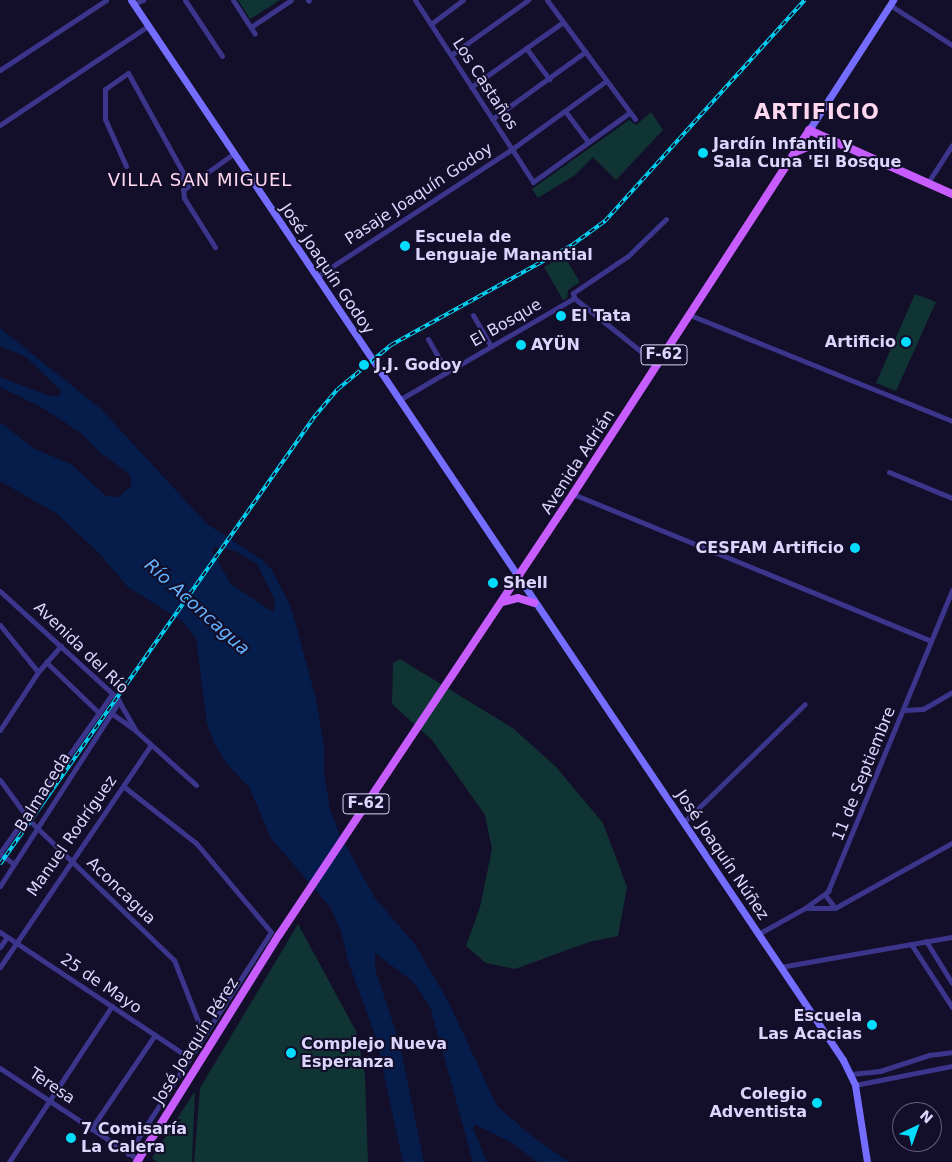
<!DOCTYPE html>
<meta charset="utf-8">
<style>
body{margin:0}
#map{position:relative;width:952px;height:1162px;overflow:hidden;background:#130e29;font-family:"DejaVu Sans",sans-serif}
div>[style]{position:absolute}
.green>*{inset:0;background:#103433}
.water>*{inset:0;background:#061c4a}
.street>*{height:5px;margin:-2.5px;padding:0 2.5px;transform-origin:2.5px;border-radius:2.5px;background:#3b358c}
.secondary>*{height:7px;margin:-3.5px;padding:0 3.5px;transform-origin:3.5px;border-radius:3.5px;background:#756dff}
.primary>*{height:8px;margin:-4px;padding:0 4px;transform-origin:4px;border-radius:4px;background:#c85dff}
.rail>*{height:4px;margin-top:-2px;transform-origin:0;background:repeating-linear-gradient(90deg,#130e29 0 5.5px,#02ddff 0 11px);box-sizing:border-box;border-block:1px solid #02ddff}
.dots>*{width:14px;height:14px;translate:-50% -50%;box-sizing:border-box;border:2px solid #130e29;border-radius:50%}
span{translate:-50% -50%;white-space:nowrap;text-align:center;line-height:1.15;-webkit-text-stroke:4px #130e29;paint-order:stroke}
.shield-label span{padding:1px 4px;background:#130e29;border:1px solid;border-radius:4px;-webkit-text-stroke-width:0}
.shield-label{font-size:15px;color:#dcd6ff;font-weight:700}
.street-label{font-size:16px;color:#dcd6ff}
.poi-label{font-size:16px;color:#dcd6ff;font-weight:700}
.left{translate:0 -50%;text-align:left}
.right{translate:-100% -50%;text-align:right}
.neighbourhood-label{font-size:18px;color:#ffd8ef;letter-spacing:1px}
.water-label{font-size:18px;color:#64b2ff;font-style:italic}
.district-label{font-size:21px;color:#ffd8ef;font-weight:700;letter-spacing:1px}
.north{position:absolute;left:892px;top:1102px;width:50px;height:50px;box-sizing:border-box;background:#130e29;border:1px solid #635e7f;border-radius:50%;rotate:42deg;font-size:14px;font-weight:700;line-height:20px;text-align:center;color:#dcd6ff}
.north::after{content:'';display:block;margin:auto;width:18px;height:22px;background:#02ddff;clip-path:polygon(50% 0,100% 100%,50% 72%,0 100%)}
</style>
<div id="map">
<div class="green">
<i style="clip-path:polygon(238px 0,280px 0,250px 19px)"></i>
<i style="clip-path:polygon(651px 112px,663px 130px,616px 180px,593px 157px,575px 175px,538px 198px,532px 189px,629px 120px,636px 125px)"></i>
<i style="clip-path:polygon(564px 256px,580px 282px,568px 290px,567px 298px,563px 300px,544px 267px)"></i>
<i style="clip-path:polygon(915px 294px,936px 302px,896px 391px,876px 383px)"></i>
<i style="clip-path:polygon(400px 659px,514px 729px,556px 767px,603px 823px,627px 887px,618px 936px,589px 942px,515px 969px,486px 963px,466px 946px,480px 907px,492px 849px,485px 815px,432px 740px,392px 704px,393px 663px)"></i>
<i style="clip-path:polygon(298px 924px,356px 1031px,365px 1075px,368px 1162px,194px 1162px,200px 1088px)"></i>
<i style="clip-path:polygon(195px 1091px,192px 1162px,157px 1162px,152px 1158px)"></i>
</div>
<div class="water">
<i style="clip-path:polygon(evenodd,0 328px,101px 409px,207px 524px,261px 559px,272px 570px,291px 607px,316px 699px,324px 746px,324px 774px,330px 809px,340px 835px,375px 898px,414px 943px,448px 1001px,497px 1106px,533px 1137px,569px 1162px,538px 1162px,510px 1142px,476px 1125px,473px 1128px,487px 1162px,473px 1162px,430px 1006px,412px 981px,375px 953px,375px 969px,399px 1041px,424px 1162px,403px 1162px,376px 1038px,348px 961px,342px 934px,331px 908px,271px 838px,249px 787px,227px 764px,214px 743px,207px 723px,196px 638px,182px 621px,128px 587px,99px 553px,57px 514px,0 481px,0 422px,35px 449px,71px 464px,106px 496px,119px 497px,132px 485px,129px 473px,100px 453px,81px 433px,41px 407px,0 387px,0 377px,50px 396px,59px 396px,61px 391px,26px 357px,0 346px,0 328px,215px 547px,235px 551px,257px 564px,275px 600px,273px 612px,231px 584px,212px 551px,215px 547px)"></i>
</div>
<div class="street">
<i style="left:185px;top:0;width:67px;rotate:56.5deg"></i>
<i style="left:233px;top:0;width:40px;rotate:57.1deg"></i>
<i style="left:308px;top:0;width:1px;rotate:45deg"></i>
<i style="left:415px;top:0;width:217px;rotate:57deg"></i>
<i style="left:533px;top:182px;width:118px;rotate:-35.7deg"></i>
<i style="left:547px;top:0;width:148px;rotate:53.5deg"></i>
<i style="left:133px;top:4px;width:11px;rotate:-22deg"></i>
<i style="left:890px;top:5px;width:74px;rotate:32.8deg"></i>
<i style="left:431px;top:24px;width:40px;rotate:-37deg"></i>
<i style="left:251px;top:27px;width:48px;rotate:-34deg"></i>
<i style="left:526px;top:48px;width:39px;rotate:53deg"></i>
<i style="left:451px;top:55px;width:95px;rotate:-35.5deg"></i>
<i style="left:0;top:70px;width:127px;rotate:-33.4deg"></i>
<i style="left:471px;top:87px;width:113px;rotate:-35.2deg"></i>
<i style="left:565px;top:111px;width:39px;rotate:53deg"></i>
<i style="left:492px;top:119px;width:115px;rotate:-35.8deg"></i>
<i style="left:0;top:125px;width:178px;rotate:-33.8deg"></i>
<i style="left:126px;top:166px;width:51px;rotate:-114.1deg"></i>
<i style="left:105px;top:119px;width:30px;rotate:-90deg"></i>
<i style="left:105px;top:89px;width:28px;rotate:-35deg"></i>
<i style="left:128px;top:73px;width:112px;rotate:61.1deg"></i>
<i style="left:182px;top:171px;width:27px;rotate:86deg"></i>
<i style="left:184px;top:198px;width:58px;rotate:57.7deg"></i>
<i style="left:927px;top:184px;width:46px;rotate:-57.3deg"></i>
<i style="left:183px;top:190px;width:62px;rotate:-35.8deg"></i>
<i style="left:316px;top:277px;width:234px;rotate:-33.1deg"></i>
<i style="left:512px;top:149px;width:116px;rotate:-35.9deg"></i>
<i style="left:473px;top:315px;width:36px;rotate:60deg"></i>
<i style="left:690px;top:315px;width:283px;rotate:22deg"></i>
<i style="left:428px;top:339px;width:38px;rotate:60deg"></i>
<i style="left:658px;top:365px;width:107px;rotate:-141.4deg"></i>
<i style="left:574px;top:298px;width:5px;rotate:-101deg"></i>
<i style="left:573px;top:293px;width:66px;rotate:-33.9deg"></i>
<i style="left:628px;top:256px;width:53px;rotate:-44.2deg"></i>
<i style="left:399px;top:400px;width:203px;rotate:-30.2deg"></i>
<i style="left:889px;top:472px;width:68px;rotate:22.4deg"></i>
<i style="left:573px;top:494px;width:387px;rotate:22.3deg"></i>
<i style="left:0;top:591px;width:159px;rotate:42.4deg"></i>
<i style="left:117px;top:698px;width:38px;rotate:60deg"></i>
<i style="left:136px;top:731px;width:81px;rotate:42deg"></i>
<i style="left:0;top:625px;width:60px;rotate:51deg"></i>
<i style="left:46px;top:662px;width:74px;rotate:43.9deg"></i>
<i style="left:904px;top:710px;width:19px;rotate:-3deg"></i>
<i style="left:923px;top:709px;width:34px;rotate:-30deg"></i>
<i style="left:111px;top:713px;width:29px;rotate:35deg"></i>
<i style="left:0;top:730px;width:69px;rotate:-56.8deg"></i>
<i style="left:38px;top:672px;width:35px;rotate:-49deg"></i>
<i style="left:0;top:780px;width:51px;rotate:53.8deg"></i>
<i style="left:30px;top:821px;width:200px;rotate:44deg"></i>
<i style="left:174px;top:960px;width:79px;rotate:68.6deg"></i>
<i style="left:123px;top:786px;width:93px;rotate:38deg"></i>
<i style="left:196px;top:843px;width:116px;rotate:49.9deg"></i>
<i style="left:271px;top:932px;width:264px;rotate:122.8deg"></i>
<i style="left:683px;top:823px;width:170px;rotate:-44.3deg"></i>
<i style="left:0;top:853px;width:194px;rotate:-54.8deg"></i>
<i style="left:0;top:854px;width:16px;rotate:35deg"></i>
<i style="left:0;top:886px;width:220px;rotate:-57.2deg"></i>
<i style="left:825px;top:895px;width:16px;rotate:52deg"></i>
<i style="left:807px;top:908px;width:28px"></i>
<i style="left:835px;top:908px;width:134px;rotate:-29.1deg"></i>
<i style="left:0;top:932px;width:226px;rotate:33.6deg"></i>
<i style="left:758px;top:934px;width:54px;rotate:-29deg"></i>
<i style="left:805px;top:908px;width:29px;rotate:-36deg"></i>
<i style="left:828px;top:891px;width:326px;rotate:-67.6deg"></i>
<i style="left:926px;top:941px;width:49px;rotate:58.2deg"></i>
<i style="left:911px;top:944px;width:75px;rotate:56.9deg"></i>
<i style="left:0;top:947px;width:12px;rotate:-55deg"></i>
<i style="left:0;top:967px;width:268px;rotate:-55.8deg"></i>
<i style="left:780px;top:967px;width:175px;rotate:-9.9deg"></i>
<i style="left:0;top:1068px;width:167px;rotate:33.5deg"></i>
<i style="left:851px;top:1074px;width:29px;rotate:-6deg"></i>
<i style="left:880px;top:1071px;width:52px;rotate:-18.1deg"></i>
<i style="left:929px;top:1055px;width:23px;rotate:-7deg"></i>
<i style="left:855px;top:1085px;width:99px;rotate:-11.1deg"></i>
<i style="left:91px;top:1129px;width:114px;rotate:-55.8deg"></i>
<i style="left:9px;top:1162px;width:187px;rotate:-56.6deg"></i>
</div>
<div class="secondary">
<i style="left:131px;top:0;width:1277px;rotate:56.11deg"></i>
<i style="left:843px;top:1060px;width:28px;rotate:64deg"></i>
<i style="left:855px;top:1085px;width:78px;rotate:81.1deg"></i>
<i style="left:809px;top:130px;width:155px;rotate:-57.1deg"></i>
</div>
<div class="primary">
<i style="left:798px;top:151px;width:21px;rotate:-23deg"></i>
<i style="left:817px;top:143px;width:17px;rotate:3deg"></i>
<i style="left:502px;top:602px;width:16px;rotate:-14deg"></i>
<i style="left:518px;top:598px;width:17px;rotate:17deg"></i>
<i style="left:137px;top:1162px;width:268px;rotate:-58deg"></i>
<i style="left:279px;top:935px;width:530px;rotate:-56.31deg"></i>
<i style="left:573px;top:494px;width:434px;rotate:-57deg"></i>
<i style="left:809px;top:130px;width:157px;rotate:24.1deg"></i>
</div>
<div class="rail">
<i style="left:0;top:864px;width:548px;rotate:-54.89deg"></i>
<i style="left:315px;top:416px;width:35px;rotate:-50deg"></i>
<i style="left:338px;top:389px;width:69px;rotate:-39.7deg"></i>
<i style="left:391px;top:345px;width:207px;rotate:-28.9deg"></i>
<i style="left:572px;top:245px;width:41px;rotate:-36deg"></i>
<i style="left:605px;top:221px;width:298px;rotate:-47.9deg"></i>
</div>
<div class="dots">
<i style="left:703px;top:153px;background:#02ddff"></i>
<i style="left:405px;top:246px;background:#02ddff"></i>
<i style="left:561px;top:316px;background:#02ddff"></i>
<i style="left:906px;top:342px;background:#02ddff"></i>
<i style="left:521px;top:345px;background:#02ddff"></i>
<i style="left:364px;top:365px;background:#02ddff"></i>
<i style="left:855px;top:548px;background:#02ddff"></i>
<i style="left:493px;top:583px;background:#02ddff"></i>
<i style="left:872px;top:1025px;background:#02ddff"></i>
<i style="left:291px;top:1053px;background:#02ddff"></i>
<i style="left:817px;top:1103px;background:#02ddff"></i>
<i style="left:71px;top:1138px;background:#02ddff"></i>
</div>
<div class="shield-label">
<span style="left:664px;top:355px">F-62</span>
<span style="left:366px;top:804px">F-62</span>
</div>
<div class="street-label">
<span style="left:485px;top:84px;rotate:57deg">Los Castaños</span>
<span style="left:419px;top:194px;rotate:-33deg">Pasaje Joaquín Godoy</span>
<span style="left:327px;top:269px;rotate:56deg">José Joaquín Godoy</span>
<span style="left:506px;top:323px;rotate:-30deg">El Bosque</span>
<span style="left:578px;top:462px;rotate:-57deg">Avenida Adrián</span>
<span style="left:81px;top:648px;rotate:44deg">Avenida del Río</span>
<span style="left:864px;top:774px;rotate:-68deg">11 de Septiembre</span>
<span style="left:43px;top:792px;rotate:-58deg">Balmaceda</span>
<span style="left:72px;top:836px;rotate:-55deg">Manuel Rodríguez</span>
<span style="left:722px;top:855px;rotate:56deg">José Joaquín Núñez</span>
<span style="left:121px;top:891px;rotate:44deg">Aconcagua</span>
<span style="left:101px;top:984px;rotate:34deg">25 de Mayo</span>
<span style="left:196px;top:1041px;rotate:-58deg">José Joaquín Pérez</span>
<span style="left:52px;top:1086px;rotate:34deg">Teresa</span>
</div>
<div class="poi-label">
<span class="left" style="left:713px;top:153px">Jardín Infantil y<br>Sala Cuna 'El Bosque</span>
<span class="left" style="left:415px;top:246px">Escuela de<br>Lenguaje Manantial</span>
<span class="left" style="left:571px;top:316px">El Tata</span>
<span class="right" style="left:896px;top:342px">Artificio</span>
<span class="left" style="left:531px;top:345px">AYÜN</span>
<span class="left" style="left:375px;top:365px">J.J. Godoy</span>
<span class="right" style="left:844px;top:548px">CESFAM Artificio</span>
<span class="left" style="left:503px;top:583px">Shell</span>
<span class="right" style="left:862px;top:1025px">Escuela<br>Las Acacias</span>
<span class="left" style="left:301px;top:1053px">Complejo Nueva<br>Esperanza</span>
<span class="right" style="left:807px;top:1103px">Colegio<br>Adventista</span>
<span class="left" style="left:81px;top:1138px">7 Comisaría<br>La Calera</span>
</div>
<div class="neighbourhood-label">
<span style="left:200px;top:180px">VILLA SAN MIGUEL</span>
</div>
<div class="water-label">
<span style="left:197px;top:607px;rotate:42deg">Río Aconcagua</span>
</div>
<div class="district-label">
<span style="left:817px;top:112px">ARTIFICIO</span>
</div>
<div class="north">N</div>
</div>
